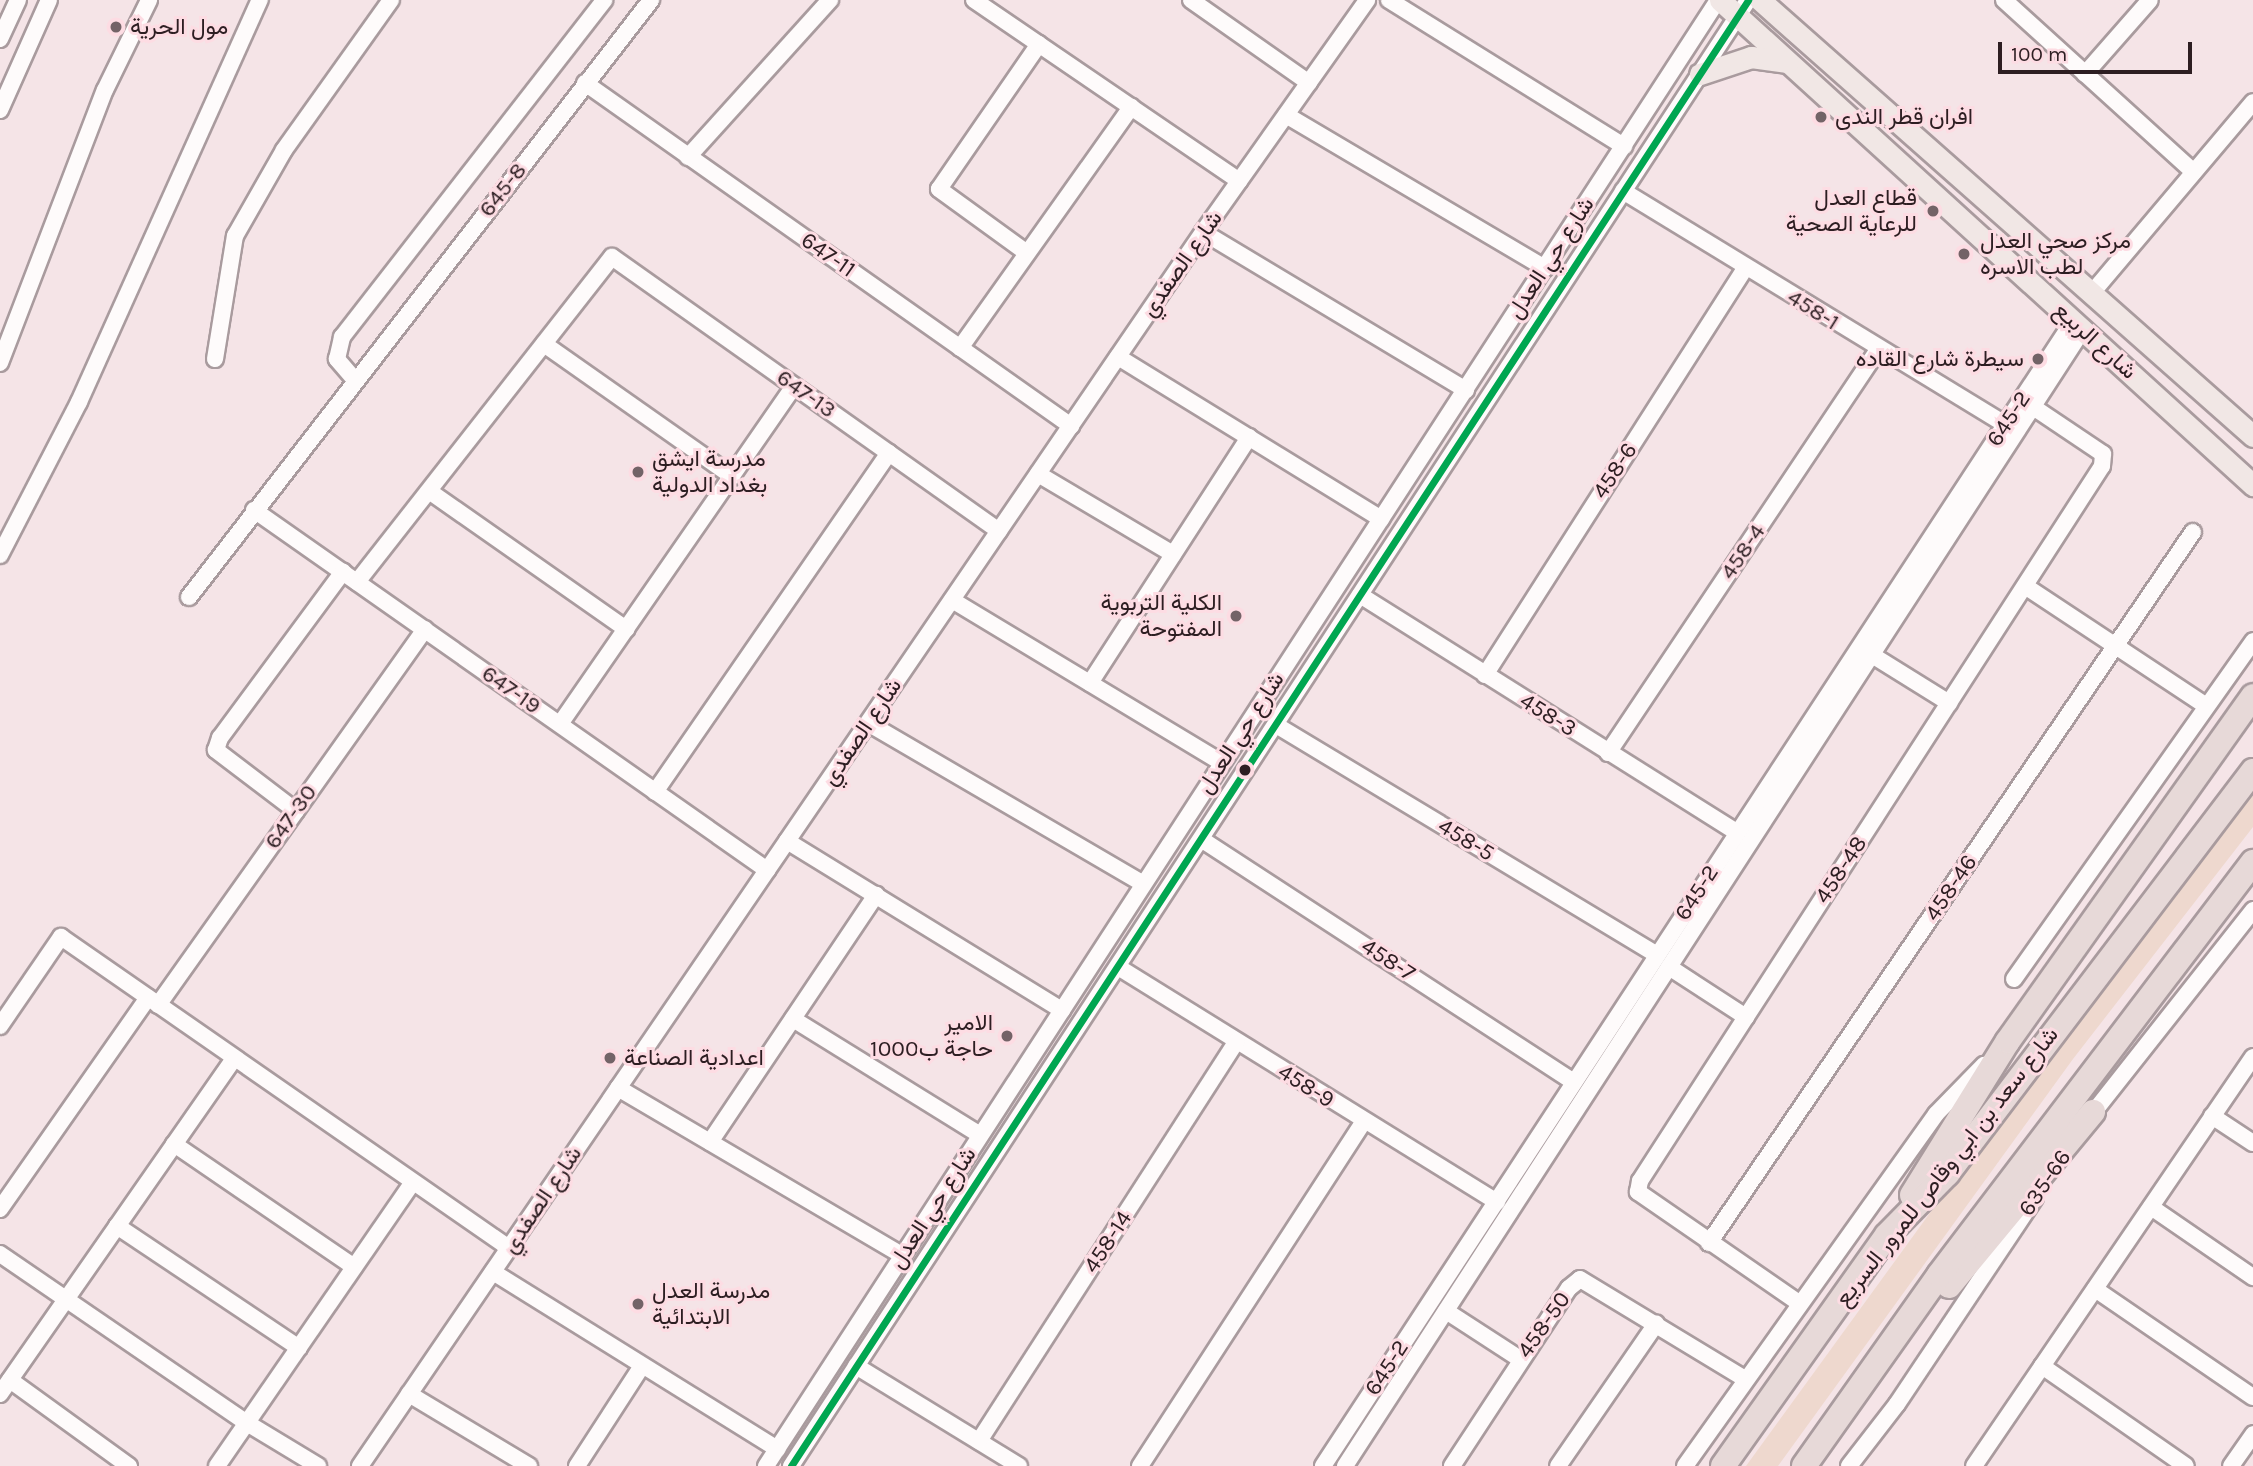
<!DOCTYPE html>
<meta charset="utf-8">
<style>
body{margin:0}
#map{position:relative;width:2253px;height:1466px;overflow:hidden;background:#f5e4e7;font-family:Karla,Vazirmatn,sans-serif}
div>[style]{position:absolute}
.green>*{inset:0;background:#eed8ce}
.roads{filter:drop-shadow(2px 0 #a99b9e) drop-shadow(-2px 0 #a99b9e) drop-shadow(0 2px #a99b9e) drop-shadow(0 -2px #a99b9e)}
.minor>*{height:16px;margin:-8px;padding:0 8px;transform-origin:8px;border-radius:8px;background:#fefbfb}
.major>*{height:21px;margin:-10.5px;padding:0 10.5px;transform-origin:10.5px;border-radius:10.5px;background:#f1e7e5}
.highway>*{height:24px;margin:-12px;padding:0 12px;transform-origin:12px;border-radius:12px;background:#e7d9d8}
.bus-1>*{height:7px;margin:-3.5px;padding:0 3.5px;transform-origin:3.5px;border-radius:3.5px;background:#00a651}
.dots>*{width:19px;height:19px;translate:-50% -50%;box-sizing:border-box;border:4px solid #fddce3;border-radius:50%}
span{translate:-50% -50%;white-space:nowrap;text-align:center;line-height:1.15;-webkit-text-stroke:6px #fddce3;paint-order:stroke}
.poi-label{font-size:23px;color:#2d1e22}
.left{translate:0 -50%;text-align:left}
.right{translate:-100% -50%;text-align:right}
.street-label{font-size:23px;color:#2d1e22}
.scale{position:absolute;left:1998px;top:42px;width:194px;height:32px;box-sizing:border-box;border:4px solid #2d1e22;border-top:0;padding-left:9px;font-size:21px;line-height:24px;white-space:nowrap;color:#2d1e22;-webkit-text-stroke:5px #fddce3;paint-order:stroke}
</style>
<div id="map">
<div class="green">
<i style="clip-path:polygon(2253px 783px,2253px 827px,2073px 1059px,1778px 1466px,1746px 1466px,2052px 1045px)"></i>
</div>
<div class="roads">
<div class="minor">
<i style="left:974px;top:0;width:321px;rotate:34.3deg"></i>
<i style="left:1191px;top:0;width:144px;rotate:35.1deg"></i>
<i style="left:1389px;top:0;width:277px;rotate:31.9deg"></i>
<i style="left:2004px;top:0;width:256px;rotate:42.2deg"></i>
<i style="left:0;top:39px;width:43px;rotate:-65.2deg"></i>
<i style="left:2085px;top:74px;width:98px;rotate:-48.7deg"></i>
<i style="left:585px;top:83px;width:595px;rotate:35.21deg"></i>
<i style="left:0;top:110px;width:120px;rotate:-66deg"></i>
<i style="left:1286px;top:115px;width:301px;rotate:30.6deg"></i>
<i style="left:688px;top:157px;width:212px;rotate:-47.9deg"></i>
<i style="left:1623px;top:191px;width:447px;rotate:31.4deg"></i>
<i style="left:1203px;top:232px;width:307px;rotate:31deg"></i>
<i style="left:1027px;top:253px;width:109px;rotate:-144deg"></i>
<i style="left:939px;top:189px;width:176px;rotate:-55.4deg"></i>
<i style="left:2091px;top:294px;width:251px;rotate:-49.8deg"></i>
<i style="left:544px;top:344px;width:230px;rotate:35.1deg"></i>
<i style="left:960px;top:348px;width:296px;rotate:-54.6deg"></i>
<i style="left:1118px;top:357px;width:309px;rotate:31.6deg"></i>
<i style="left:215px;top:359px;width:125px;rotate:-80.8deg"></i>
<i style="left:235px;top:236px;width:99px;rotate:-60.3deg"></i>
<i style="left:284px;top:150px;width:184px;rotate:-54.5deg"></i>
<i style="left:0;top:363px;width:292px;rotate:-69deg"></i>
<i style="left:105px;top:90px;width:100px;rotate:-63.9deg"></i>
<i style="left:355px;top:380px;width:28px;rotate:-131deg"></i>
<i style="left:337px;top:359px;width:23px;rotate:-77deg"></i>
<i style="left:342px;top:337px;width:427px;rotate:-52.1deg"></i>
<i style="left:1038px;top:474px;width:157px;rotate:30.7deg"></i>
<i style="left:429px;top:491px;width:241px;rotate:35deg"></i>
<i style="left:254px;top:510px;width:627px;rotate:35.06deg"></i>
<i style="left:0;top:555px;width:172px;rotate:-62.7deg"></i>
<i style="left:79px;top:402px;width:441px;rotate:-65.8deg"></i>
<i style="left:357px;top:582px;width:413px;rotate:-51.9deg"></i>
<i style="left:612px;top:257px;width:474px;rotate:35.3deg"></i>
<i style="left:2025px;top:586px;width:217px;rotate:33.5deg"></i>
<i style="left:1360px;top:595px;width:445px;rotate:32.2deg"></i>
<i style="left:189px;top:597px;width:755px;rotate:-52.26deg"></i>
<i style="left:952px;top:600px;width:314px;rotate:31.1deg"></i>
<i style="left:1872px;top:655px;width:91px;rotate:31.9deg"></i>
<i style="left:1485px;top:675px;width:484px;rotate:-57.4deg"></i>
<i style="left:1090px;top:683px;width:293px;rotate:-57.1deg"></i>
<i style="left:868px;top:723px;width:319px;rotate:30.3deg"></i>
<i style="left:560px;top:724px;width:411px;rotate:-55.3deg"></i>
<i style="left:1276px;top:725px;width:445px;rotate:31.1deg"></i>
<i style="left:1608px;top:753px;width:485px;rotate:-56.2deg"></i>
<i style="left:655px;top:792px;width:412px;rotate:-55.4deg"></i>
<i style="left:296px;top:811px;width:101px;rotate:-142.7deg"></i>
<i style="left:216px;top:750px;width:13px;rotate:-72deg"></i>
<i style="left:220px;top:738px;width:207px;rotate:-53.5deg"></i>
<i style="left:1201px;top:839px;width:445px;rotate:33.1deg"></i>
<i style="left:787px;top:841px;width:323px;rotate:31.6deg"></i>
<i style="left:1118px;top:967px;width:446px;rotate:31.8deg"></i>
<i style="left:1669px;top:967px;width:92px;rotate:33deg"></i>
<i style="left:2014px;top:979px;width:414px;rotate:-54.7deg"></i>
<i style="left:158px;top:1005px;width:461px;rotate:-54.6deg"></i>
<i style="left:793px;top:1019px;width:220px;rotate:31.8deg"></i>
<i style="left:0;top:1026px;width:108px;rotate:-55.6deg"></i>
<i style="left:61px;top:937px;width:545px;rotate:34.77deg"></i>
<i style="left:618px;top:1088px;width:329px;rotate:30.5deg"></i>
<i style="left:2212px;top:1116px;width:49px;rotate:33.4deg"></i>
<i style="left:2089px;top:1118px;width:265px;rotate:-51.7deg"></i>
<i style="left:710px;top:1142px;width:298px;rotate:-56.1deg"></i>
<i style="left:174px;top:1144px;width:218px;rotate:34.3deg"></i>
<i style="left:2151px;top:1207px;width:124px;rotate:34.5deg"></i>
<i style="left:0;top:1209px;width:258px;rotate:-55deg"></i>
<i style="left:117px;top:1226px;width:219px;rotate:33.8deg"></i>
<i style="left:1709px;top:1243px;width:860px;rotate:-55.76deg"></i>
<i style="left:0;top:1254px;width:299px;rotate:34.4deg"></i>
<i style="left:247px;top:1423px;width:83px;rotate:31.2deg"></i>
<i style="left:493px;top:1272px;width:335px;rotate:31.9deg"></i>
<i style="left:2095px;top:1289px;width:191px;rotate:34.4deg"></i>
<i style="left:1799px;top:1303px;width:196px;rotate:-145.4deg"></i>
<i style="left:1638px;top:1192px;width:11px;rotate:-80deg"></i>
<i style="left:1640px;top:1181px;width:851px;rotate:-57.13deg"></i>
<i style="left:2102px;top:466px;width:12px;rotate:-85deg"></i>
<i style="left:2103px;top:454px;width:84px;rotate:-146.1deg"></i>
<i style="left:1446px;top:1311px;width:88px;rotate:33deg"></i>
<i style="left:856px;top:1366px;width:191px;rotate:31.5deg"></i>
<i style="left:2042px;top:1366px;width:175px;rotate:34.8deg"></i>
<i style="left:10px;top:1380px;width:147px;rotate:35.9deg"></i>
<i style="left:0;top:1394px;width:409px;rotate:-55.1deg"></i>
<i style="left:409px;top:1394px;width:140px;rotate:31deg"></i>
<i style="left:979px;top:1441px;width:475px;rotate:-57.2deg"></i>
<i style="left:217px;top:1466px;width:345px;rotate:-55.4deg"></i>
<i style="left:360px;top:1466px;width:1494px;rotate:-55.66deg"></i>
<i style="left:1203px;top:232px;width:284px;rotate:-54.7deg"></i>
<i style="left:577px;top:1466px;width:119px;rotate:-57deg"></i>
<i style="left:766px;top:1466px;width:1748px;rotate:-57deg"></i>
<i style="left:791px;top:1466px;width:1751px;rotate:-56.86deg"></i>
<i style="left:1140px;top:1466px;width:410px;rotate:-57deg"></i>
<i style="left:1323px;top:1466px;width:1369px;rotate:-56.77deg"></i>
<i style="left:1345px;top:1466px;width:1356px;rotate:-57.01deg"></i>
<i style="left:1452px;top:1466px;width:213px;rotate:-56.7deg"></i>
<i style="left:1569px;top:1288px;width:14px;rotate:-39deg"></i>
<i style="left:1580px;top:1279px;width:193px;rotate:31.2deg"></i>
<i style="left:1558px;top:1466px;width:173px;rotate:-55.4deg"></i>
<i style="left:1685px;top:1466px;width:432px;rotate:-54.5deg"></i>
<i style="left:1936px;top:1114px;width:69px;rotate:-45.6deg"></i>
<i style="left:1849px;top:1466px;width:78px;rotate:-52.3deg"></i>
<i style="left:1897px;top:1404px;width:248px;rotate:-56.2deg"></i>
<i style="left:1974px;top:1466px;width:495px;rotate:-55.7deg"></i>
<i style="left:2231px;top:1466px;width:39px;rotate:-55deg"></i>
</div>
<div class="major">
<i style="left:1720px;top:0;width:721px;rotate:42.3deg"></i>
<i style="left:1760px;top:0;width:658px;rotate:41.49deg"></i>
<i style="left:1700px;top:74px;width:54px;rotate:-18.4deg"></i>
<i style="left:1751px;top:57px;width:37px;rotate:8deg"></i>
</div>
<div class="highway">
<i style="left:1912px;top:1195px;width:181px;rotate:-58.1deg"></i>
<i style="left:2008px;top:1041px;width:423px;rotate:-54.6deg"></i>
<i style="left:1949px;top:1286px;width:226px;rotate:-50.4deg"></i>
<i style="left:1723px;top:1466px;width:283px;rotate:-54.6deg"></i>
<i style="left:1887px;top:1235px;width:86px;rotate:-45.5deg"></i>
<i style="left:1947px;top:1174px;width:506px;rotate:-52.79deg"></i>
<i style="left:1804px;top:1466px;width:234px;rotate:-54.7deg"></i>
<i style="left:1939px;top:1275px;width:519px;rotate:-52.75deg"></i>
</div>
</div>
<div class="bus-1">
<i style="left:791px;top:1466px;width:1751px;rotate:-56.86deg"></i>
</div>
<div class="dots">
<i style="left:116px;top:27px;background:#736367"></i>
<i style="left:1821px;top:117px;background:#736367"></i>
<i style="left:1933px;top:211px;background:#736367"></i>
<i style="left:1964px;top:254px;background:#736367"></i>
<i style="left:2038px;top:359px;background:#736367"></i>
<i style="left:638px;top:472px;background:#736367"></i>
<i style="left:1236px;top:616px;background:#736367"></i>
<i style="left:1245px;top:770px;background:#2d1e22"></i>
<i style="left:1007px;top:1036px;background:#736367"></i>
<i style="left:610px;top:1058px;background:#736367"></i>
<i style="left:638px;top:1304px;background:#736367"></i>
</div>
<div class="poi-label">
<span class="left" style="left:130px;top:27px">مول الحرية</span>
<span class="left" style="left:1835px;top:117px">افران قطر الندى</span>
<span class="right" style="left:1917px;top:211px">قطاع العدل<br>للرعاية الصحية</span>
<span class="left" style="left:1980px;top:254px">مركز صحي العدل<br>لطب الاسره</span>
<span class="right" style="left:2024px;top:359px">سيطرة شارع القاده</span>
<span class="left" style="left:652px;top:472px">مدرسة ايشق<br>بغداد الدولية</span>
<span class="right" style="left:1222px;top:616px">الكلية التربوية<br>المفتوحة</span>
<span class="right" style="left:993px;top:1036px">الامير<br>حاجة ب1000</span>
<span class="left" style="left:624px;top:1058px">اعدادية الصناعة</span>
<span class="left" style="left:652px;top:1304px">مدرسة العدل<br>الابتدائية</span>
</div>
<div class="street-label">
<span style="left:503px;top:190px;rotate:-52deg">645-8</span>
<span style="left:828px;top:255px;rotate:35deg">647-11</span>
<span style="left:1551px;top:258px;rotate:-57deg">شارع حي العدل</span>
<span style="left:1182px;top:264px;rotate:-55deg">شارع الصفدي</span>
<span style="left:1813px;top:310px;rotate:32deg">458-1</span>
<span style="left:2095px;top:341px;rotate:42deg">شارع الربيع</span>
<span style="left:806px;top:394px;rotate:35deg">647-13</span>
<span style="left:2009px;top:419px;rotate:-57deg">645-2</span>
<span style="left:1615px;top:471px;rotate:-57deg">458-6</span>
<span style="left:1743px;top:552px;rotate:-56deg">458-4</span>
<span style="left:511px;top:690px;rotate:35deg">647-19</span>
<span style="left:1548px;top:715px;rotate:32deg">458-3</span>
<span style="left:862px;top:732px;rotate:-56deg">شارع الصفدي</span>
<span style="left:1241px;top:733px;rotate:-57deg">شارع حي العدل</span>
<span style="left:291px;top:817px;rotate:-55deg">647-30</span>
<span style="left:1466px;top:840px;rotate:31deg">458-5</span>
<span style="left:1841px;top:870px;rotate:-57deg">458-48</span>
<span style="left:1951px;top:888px;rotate:-56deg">458-46</span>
<span style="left:1697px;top:893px;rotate:-57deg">645-2</span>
<span style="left:1388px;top:960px;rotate:33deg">458-7</span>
<span style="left:1306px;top:1086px;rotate:32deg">458-9</span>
<span style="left:1947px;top:1167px;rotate:-52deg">شارع سعد بن ابي وقاص للمرور السريع</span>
<span style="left:2045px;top:1183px;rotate:-56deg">635-66</span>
<span style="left:542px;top:1200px;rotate:-56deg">شارع الصفدي</span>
<span style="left:933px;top:1208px;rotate:-57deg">شارع حي العدل</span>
<span style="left:1108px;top:1242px;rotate:-57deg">458-14</span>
<span style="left:1544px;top:1325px;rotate:-55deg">458-50</span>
<span style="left:1387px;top:1368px;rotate:-57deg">645-2</span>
</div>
<div class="scale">100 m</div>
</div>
